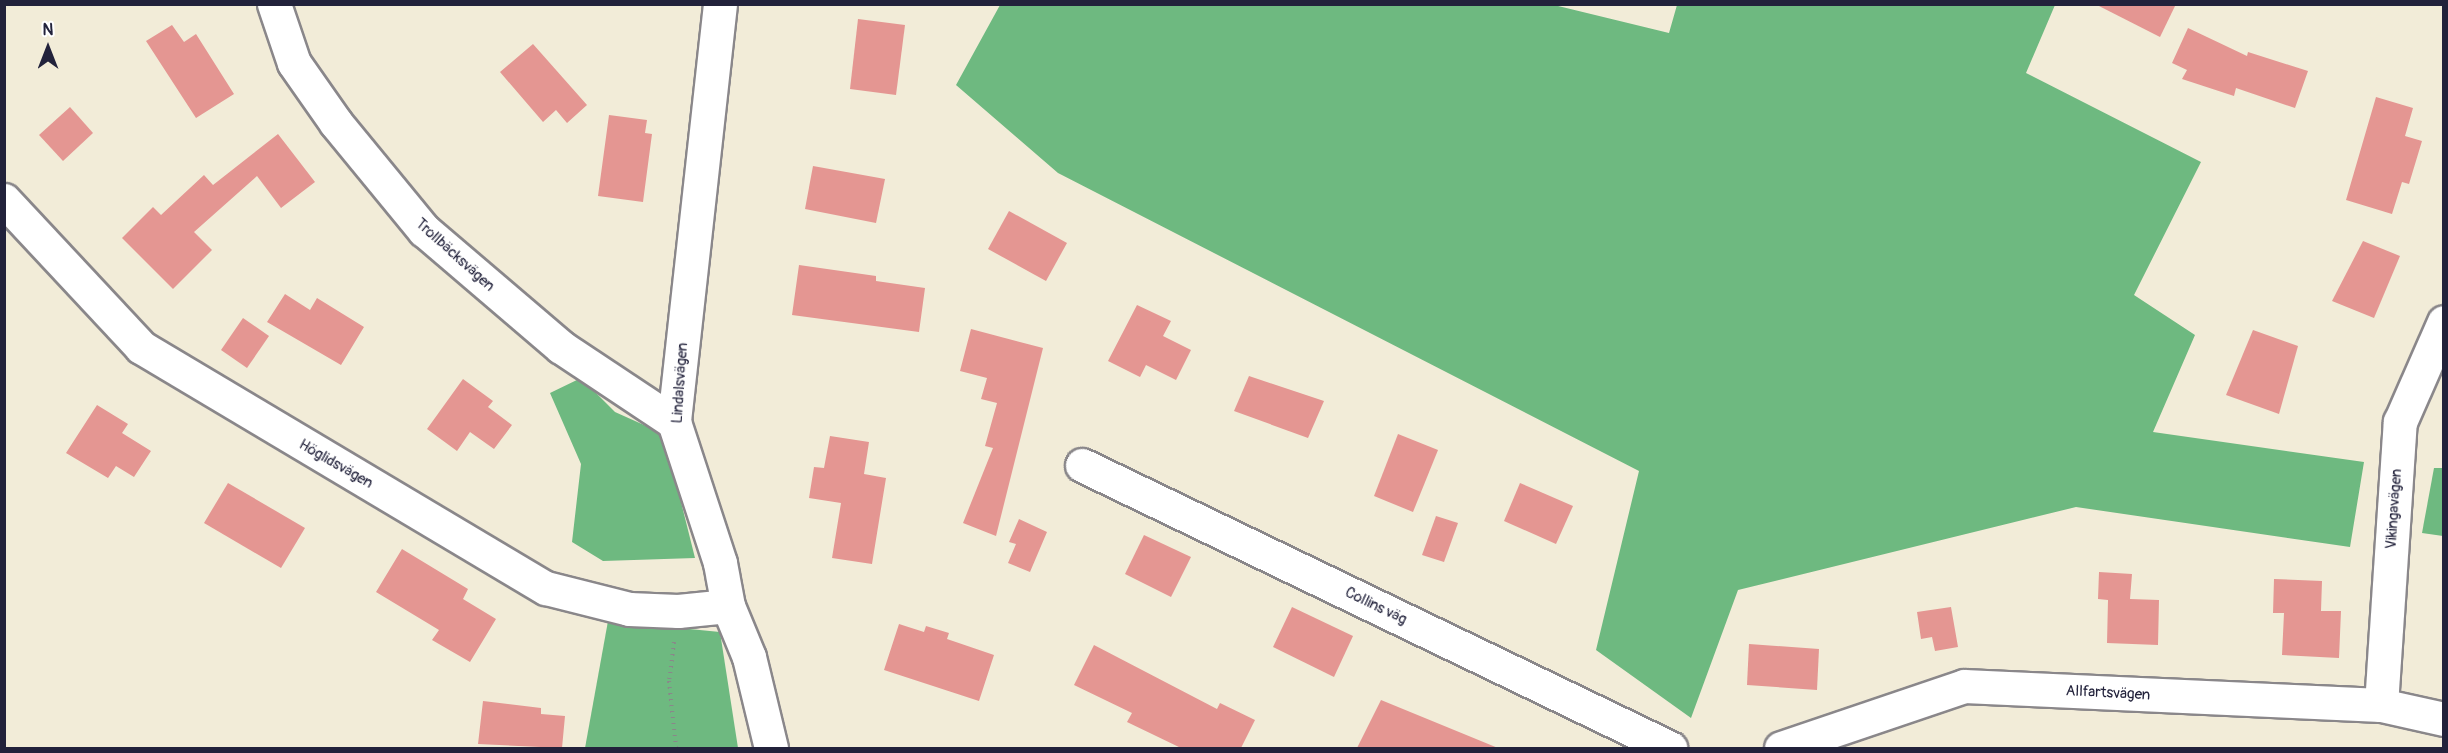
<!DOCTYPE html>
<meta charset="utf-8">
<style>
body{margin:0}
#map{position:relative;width:2448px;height:753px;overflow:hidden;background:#f2ecd8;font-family:Pangolin,sans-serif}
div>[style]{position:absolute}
.forest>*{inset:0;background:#6eb980}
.building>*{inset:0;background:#e49692}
.path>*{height:4px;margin-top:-2px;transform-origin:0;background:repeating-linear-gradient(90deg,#8a878a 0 1.5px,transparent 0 6px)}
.roads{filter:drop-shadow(2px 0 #8a878a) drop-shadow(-2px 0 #8a878a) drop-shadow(0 2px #8a878a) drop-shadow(0 -2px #8a878a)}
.minor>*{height:33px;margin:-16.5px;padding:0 16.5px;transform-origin:16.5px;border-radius:16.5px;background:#fff}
span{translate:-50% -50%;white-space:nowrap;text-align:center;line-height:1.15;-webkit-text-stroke:5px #fff;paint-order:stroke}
.street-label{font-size:15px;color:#22223b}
.frame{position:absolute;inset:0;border:6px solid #22223b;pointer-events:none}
.north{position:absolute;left:18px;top:18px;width:60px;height:60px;-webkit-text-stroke:4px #fff;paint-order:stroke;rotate:0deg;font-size:16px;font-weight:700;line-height:24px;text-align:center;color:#22223b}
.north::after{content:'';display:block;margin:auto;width:21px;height:27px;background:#22223b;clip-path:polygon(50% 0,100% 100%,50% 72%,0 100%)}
</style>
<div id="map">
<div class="forest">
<i style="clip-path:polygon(1554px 5px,1669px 33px,1677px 5px,2055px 5px,2026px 73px,2201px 162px,2134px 295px,2195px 335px,2153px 432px,2364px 462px,2350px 547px,2076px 507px,1738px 590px,1691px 718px,1596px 650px,1639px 471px,1058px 173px,956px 85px,1000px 5px)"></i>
<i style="clip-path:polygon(581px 378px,615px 412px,664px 434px,695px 558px,603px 561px,572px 542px,581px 464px,550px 393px)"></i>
<i style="clip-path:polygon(2434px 468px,2443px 468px,2443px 536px,2422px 533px)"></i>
<i style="clip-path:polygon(608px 621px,720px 632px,738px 748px,585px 748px)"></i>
</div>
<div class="building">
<i style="clip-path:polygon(2095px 4px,2176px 4px,2160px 37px)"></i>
<i style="clip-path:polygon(858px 19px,905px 25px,896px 95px,850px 89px)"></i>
<i style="clip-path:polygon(172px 25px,184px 42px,196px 34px,234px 94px,196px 118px,146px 41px)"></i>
<i style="clip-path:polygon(2188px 28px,2247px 56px,2248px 52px,2308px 71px,2295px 108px,2236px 88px,2234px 96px,2182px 79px,2187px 70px,2172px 63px)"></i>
<i style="clip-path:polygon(533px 44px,587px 105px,567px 123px,556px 110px,543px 122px,500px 72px)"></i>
<i style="clip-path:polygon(2376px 97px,2413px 108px,2405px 136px,2422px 141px,2409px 184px,2402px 182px,2392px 214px,2346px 200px)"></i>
<i style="clip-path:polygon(70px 107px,93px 133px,63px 161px,39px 135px)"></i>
<i style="clip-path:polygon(609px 115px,647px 120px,645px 133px,652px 134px,643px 202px,598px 196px)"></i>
<i style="clip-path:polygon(278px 134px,315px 182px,281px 208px,257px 176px,194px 232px,212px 250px,173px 289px,122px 238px,153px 207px,161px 215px,204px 175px,213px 185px)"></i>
<i style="clip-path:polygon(813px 166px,885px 179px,876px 223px,805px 209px)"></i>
<i style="clip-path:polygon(1009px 211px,1067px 243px,1046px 281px,988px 249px)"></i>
<i style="clip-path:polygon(2363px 241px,2400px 256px,2374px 318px,2332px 301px)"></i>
<i style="clip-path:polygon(799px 265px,876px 276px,876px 281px,925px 288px,919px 332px,792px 315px)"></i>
<i style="clip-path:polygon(285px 294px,310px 310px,317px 298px,364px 327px,341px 365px,267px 322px)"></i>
<i style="clip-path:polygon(1137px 305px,1171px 321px,1163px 336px,1191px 350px,1176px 380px,1146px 365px,1140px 377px,1108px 361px)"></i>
<i style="clip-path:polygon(243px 318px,269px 336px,247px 368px,221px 350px)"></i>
<i style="clip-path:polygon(971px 329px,1043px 348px,996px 536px,963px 523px,993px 448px,985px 446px,997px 403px,981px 399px,987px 378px,960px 371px)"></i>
<i style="clip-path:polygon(2253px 330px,2298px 346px,2279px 414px,2226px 395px)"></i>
<i style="clip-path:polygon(1249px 376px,1324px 401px,1308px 438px,1234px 411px)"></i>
<i style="clip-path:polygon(463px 379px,493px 401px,488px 407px,512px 425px,494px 449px,470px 432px,457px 451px,427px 429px)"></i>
<i style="clip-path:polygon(97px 405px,128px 424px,122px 433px,151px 451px,134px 477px,116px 466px,108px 478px,66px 453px)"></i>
<i style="clip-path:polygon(1398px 434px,1438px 450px,1413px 512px,1374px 496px)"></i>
<i style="clip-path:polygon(830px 436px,869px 442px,864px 474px,886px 478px,872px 564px,832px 558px,841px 503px,809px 498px,814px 467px,824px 468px)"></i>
<i style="clip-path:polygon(228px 483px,305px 528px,281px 568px,204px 523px)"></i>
<i style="clip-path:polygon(1520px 483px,1573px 506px,1556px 544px,1504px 521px)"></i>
<i style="clip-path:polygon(1436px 516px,1458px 523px,1444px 562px,1422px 555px)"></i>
<i style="clip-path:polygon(1019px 519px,1047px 532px,1030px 572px,1008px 563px,1016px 544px,1009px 542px)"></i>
<i style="clip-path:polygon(1144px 535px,1191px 557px,1171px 597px,1125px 574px)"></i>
<i style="clip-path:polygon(402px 549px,468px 589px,463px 599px,496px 619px,470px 662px,432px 640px,439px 630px,376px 592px)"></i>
<i style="clip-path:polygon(2099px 572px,2132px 574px,2130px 599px,2159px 600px,2158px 645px,2107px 643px,2108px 600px,2098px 599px)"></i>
<i style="clip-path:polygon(2274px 579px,2322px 581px,2321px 611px,2341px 611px,2339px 658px,2282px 655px,2284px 613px,2273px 613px)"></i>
<i style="clip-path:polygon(1292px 607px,1353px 636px,1334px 677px,1273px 647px)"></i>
<i style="clip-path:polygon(1951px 607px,1958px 647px,1935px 651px,1932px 637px,1921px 639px,1917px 612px)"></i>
<i style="clip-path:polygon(899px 624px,924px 632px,926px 626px,949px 633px,947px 639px,994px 655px,979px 701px,884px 670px)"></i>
<i style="clip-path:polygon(1749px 644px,1819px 649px,1817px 690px,1747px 685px)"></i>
<i style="clip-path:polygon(1094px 645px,1217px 709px,1220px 703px,1255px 720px,1241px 748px,1181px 748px,1127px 722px,1132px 713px,1074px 685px)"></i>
<i style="clip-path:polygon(1381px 700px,1498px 748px,1357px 748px)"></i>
<i style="clip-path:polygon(483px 701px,541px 708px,541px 714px,565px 716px,562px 748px,478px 744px)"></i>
</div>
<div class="path">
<i style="left:674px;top:642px;width:39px;rotate:97deg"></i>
<i style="left:669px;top:681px;width:67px;rotate:84deg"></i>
</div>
<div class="roads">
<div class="minor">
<i style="left:274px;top:4px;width:62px;rotate:71.3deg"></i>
<i style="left:294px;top:63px;width:73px;rotate:55deg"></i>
<i style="left:336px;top:123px;width:139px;rotate:50.6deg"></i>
<i style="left:424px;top:230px;width:180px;rotate:40.5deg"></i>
<i style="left:561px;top:347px;width:136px;rotate:33.6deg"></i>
<i style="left:720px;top:4px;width:421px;rotate:96.3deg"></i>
<i style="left:674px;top:422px;width:148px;rotate:71.9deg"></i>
<i style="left:720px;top:563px;width:44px;rotate:79.5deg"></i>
<i style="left:728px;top:606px;width:55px;rotate:67.6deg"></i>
<i style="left:749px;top:657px;width:94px;rotate:76.4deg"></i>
<i style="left:4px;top:200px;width:201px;rotate:47deg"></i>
<i style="left:141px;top:347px;width:471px;rotate:30.8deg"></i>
<i style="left:546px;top:588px;width:86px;rotate:14.2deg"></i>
<i style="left:629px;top:609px;width:49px;rotate:2.3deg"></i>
<i style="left:678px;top:611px;width:50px;rotate:-5.7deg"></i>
<i style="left:1082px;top:465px;width:653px;rotate:25.7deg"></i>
<i style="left:2381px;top:705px;width:284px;rotate:-86.2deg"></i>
<i style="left:2400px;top:422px;width:109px;rotate:-66.3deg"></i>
<i style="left:1781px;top:748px;width:193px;rotate:-18.7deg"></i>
<i style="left:1964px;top:686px;width:417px;rotate:2.6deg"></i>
<i style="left:2381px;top:705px;width:65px;rotate:12.5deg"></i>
</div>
</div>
<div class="street-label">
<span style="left:455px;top:255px;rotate:42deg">Trollbäcksvägen</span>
<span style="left:680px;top:383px;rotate:-86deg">Lindalsvägen</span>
<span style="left:336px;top:464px;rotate:30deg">Höglidsvägen</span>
<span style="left:2394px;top:509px;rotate:-86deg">Vikingavägen</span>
<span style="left:1376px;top:606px;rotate:26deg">Collins väg</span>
<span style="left:2108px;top:693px;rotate:3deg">Allfartsvägen</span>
</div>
<div class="frame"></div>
<div class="north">N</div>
</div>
